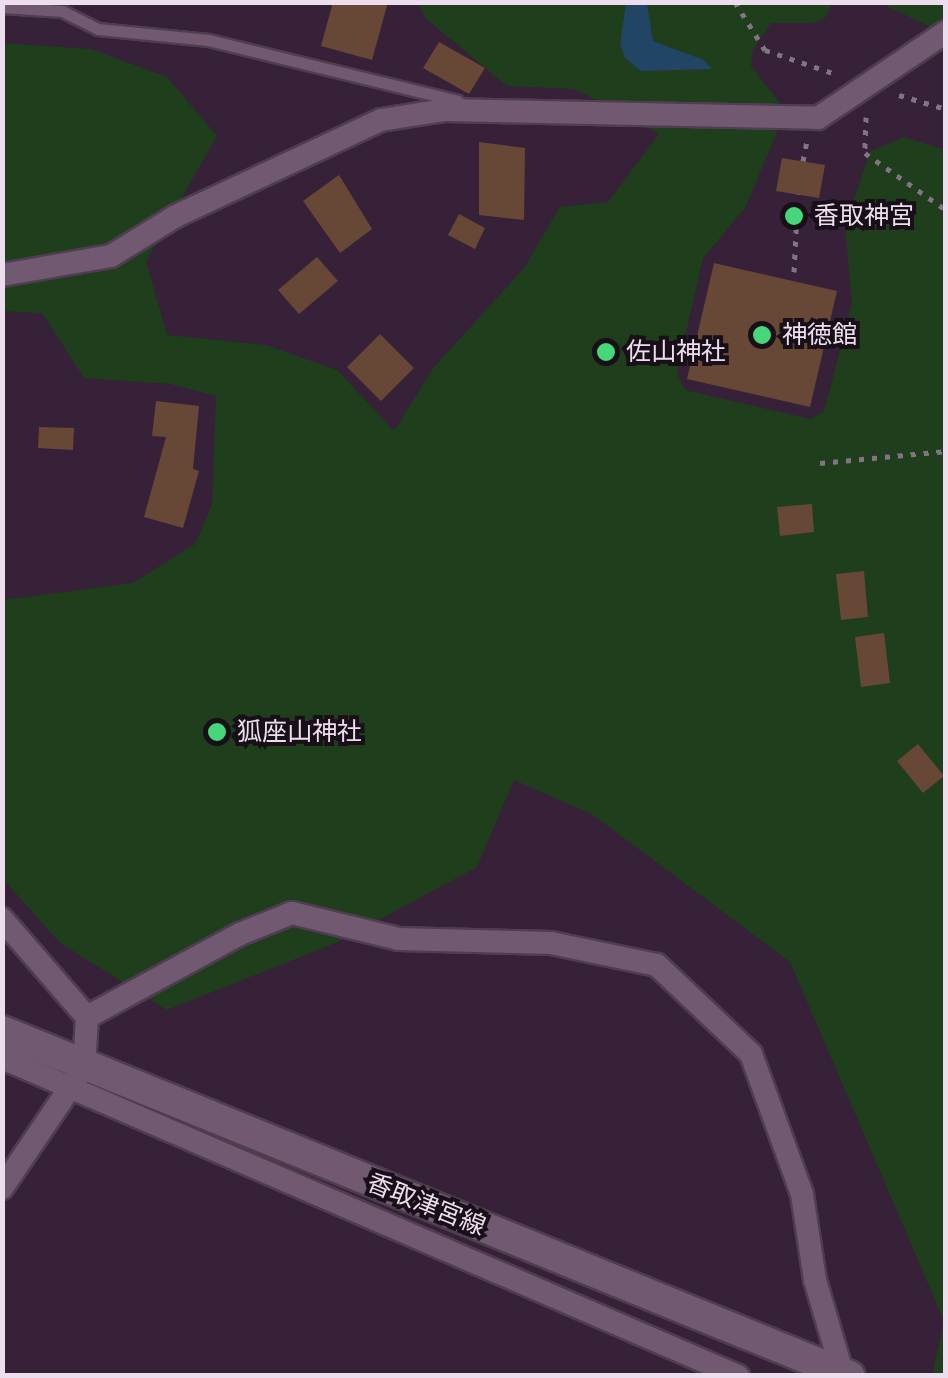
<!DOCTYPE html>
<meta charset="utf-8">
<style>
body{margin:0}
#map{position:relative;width:948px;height:1378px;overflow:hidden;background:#362138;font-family:"Roboto Condensed","Noto Sans JP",sans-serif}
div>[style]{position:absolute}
.green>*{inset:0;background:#1e3e1c}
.water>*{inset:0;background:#234565}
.building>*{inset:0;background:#674837}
.path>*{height:5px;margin-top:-2.5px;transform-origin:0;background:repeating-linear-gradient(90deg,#847285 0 5px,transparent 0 13px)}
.roads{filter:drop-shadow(2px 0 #4f3d50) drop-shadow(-2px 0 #4f3d50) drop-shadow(0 2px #4f3d50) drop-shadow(0 -2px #4f3d50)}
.lane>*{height:11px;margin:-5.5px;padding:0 5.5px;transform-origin:5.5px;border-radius:5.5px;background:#715972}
.street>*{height:22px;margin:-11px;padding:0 11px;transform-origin:11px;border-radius:11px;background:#715972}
.secondary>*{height:30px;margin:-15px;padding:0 15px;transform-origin:15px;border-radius:15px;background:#715972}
.dots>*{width:28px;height:28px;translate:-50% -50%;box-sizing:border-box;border:5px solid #180f19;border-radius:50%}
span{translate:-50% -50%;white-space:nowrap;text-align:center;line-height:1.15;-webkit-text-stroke:8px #180f19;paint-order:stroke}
.poi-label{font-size:25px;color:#ecdeed}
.left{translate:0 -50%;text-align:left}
.street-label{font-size:25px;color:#ecdeed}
.frame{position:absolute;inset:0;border:5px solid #ecdeed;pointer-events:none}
</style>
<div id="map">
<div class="green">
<i style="clip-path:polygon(418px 3px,832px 3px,825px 18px,813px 23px,771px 23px,753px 50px,751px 66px,786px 111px,745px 208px,703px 258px,677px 373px,685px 390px,811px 419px,824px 411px,852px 303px,845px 226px,870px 151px,904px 137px,945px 150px,945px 1375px,932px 1375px,944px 1321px,790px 962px,593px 815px,514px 780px,477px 867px,338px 942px,167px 1010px,59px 942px,3px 879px,3px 600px,133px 583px,195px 544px,212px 505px,216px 396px,170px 384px,84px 378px,42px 313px,3px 311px,3px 43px,91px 49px,167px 77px,217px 136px,146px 261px,167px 335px,266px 345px,337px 370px,394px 431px,434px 367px,524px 268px,560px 207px,608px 202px,659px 134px,575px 89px,507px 86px,425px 18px)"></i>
<i style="clip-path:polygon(880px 3px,945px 3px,945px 34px)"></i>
</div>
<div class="water">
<i style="clip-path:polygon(626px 3px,647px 3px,653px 41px,704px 60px,712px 69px,641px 71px,625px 58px,620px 44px)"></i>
</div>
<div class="building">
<i style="clip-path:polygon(333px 2px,388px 2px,372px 60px,321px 46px)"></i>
<i style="clip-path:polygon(439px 42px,485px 68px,469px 94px,423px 68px)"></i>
<i style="clip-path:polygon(479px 142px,525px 148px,524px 220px,479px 215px)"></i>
<i style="clip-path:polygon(782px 158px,825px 165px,819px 198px,776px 191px)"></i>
<i style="clip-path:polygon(339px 175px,372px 229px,340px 253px,303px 201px)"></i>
<i style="clip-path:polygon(459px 214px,485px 228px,475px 249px,448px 235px)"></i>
<i style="clip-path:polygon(317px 257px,338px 281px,299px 314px,278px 290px)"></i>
<i style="clip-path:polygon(714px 263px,837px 291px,810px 407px,687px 379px)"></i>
<i style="clip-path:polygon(380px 334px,414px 368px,381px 401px,347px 367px)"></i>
<i style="clip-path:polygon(156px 401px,199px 406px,193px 469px,199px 471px,183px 528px,144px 517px,166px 437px,152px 436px)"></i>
<i style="clip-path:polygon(39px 427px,74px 428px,73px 450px,38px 448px)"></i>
<i style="clip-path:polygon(812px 504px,814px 532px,780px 536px,777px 507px)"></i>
<i style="clip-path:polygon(864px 571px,868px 617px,841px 620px,836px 574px)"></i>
<i style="clip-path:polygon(884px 633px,890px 683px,861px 687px,855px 637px)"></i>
<i style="clip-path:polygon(918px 744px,944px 776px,923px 793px,897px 761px)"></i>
</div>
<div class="path">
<i style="left:735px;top:2px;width:57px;rotate:58deg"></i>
<i style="left:765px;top:50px;width:75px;rotate:18.7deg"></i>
<i style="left:899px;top:95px;width:49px;rotate:16.6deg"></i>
<i style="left:866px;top:117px;width:36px;rotate:92deg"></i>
<i style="left:865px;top:153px;width:99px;rotate:35.1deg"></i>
<i style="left:803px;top:161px;width:20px;rotate:-79deg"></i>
<i style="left:794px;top:272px;width:78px;rotate:-87.1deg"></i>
<i style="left:820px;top:463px;width:127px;rotate:-5.4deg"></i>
</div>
<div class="roads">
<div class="lane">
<i style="left:2px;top:7px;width:60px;rotate:3.8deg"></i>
<i style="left:62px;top:11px;width:40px;rotate:26.6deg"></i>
<i style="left:98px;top:29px;width:111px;rotate:5.7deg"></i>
<i style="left:208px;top:40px;width:257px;rotate:13.7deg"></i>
</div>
<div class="street">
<i style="left:2px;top:275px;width:111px;rotate:-9.9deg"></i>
<i style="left:111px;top:256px;width:76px;rotate:-31.6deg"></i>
<i style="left:176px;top:216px;width:226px;rotate:-25.1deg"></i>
<i style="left:381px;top:120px;width:65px;rotate:-8.9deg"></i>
<i style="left:445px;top:110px;width:373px;rotate:1.2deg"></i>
<i style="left:818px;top:118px;width:154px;rotate:-33.9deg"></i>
<i style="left:2px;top:919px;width:130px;rotate:49.1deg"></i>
<i style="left:87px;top:1017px;width:50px;rotate:93.4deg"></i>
<i style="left:84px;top:1067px;width:146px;rotate:124.1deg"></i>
<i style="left:87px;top:1017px;width:174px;rotate:-28.5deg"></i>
<i style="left:240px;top:934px;width:56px;rotate:-22deg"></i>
<i style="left:292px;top:913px;width:110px;rotate:13.7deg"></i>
<i style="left:399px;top:939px;width:152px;rotate:1.5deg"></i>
<i style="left:551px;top:943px;width:108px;rotate:11.7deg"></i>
<i style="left:657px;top:965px;width:129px;rotate:43.4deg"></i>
<i style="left:751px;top:1054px;width:149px;rotate:70deg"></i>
<i style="left:802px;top:1194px;width:87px;rotate:81.4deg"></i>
<i style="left:815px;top:1280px;width:96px;rotate:73.6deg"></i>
<i style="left:2px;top:1058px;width:802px;rotate:23.37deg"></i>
</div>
<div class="secondary">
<i style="left:2px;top:1031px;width:915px;rotate:22.14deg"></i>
</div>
</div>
<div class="dots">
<i style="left:794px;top:216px;background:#46d77a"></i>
<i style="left:762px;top:335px;background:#46d77a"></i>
<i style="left:606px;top:352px;background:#46d77a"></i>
<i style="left:217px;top:732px;background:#46d77a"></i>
</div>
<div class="poi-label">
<span class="left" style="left:814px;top:216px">香取神宮</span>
<span class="left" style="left:782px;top:335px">神徳館</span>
<span class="left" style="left:626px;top:352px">佐山神社</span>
<span class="left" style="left:237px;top:732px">狐座山神社</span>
</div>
<div class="street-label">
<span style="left:426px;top:1205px;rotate:22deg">香取津宮線</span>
</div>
<div class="frame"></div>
</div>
